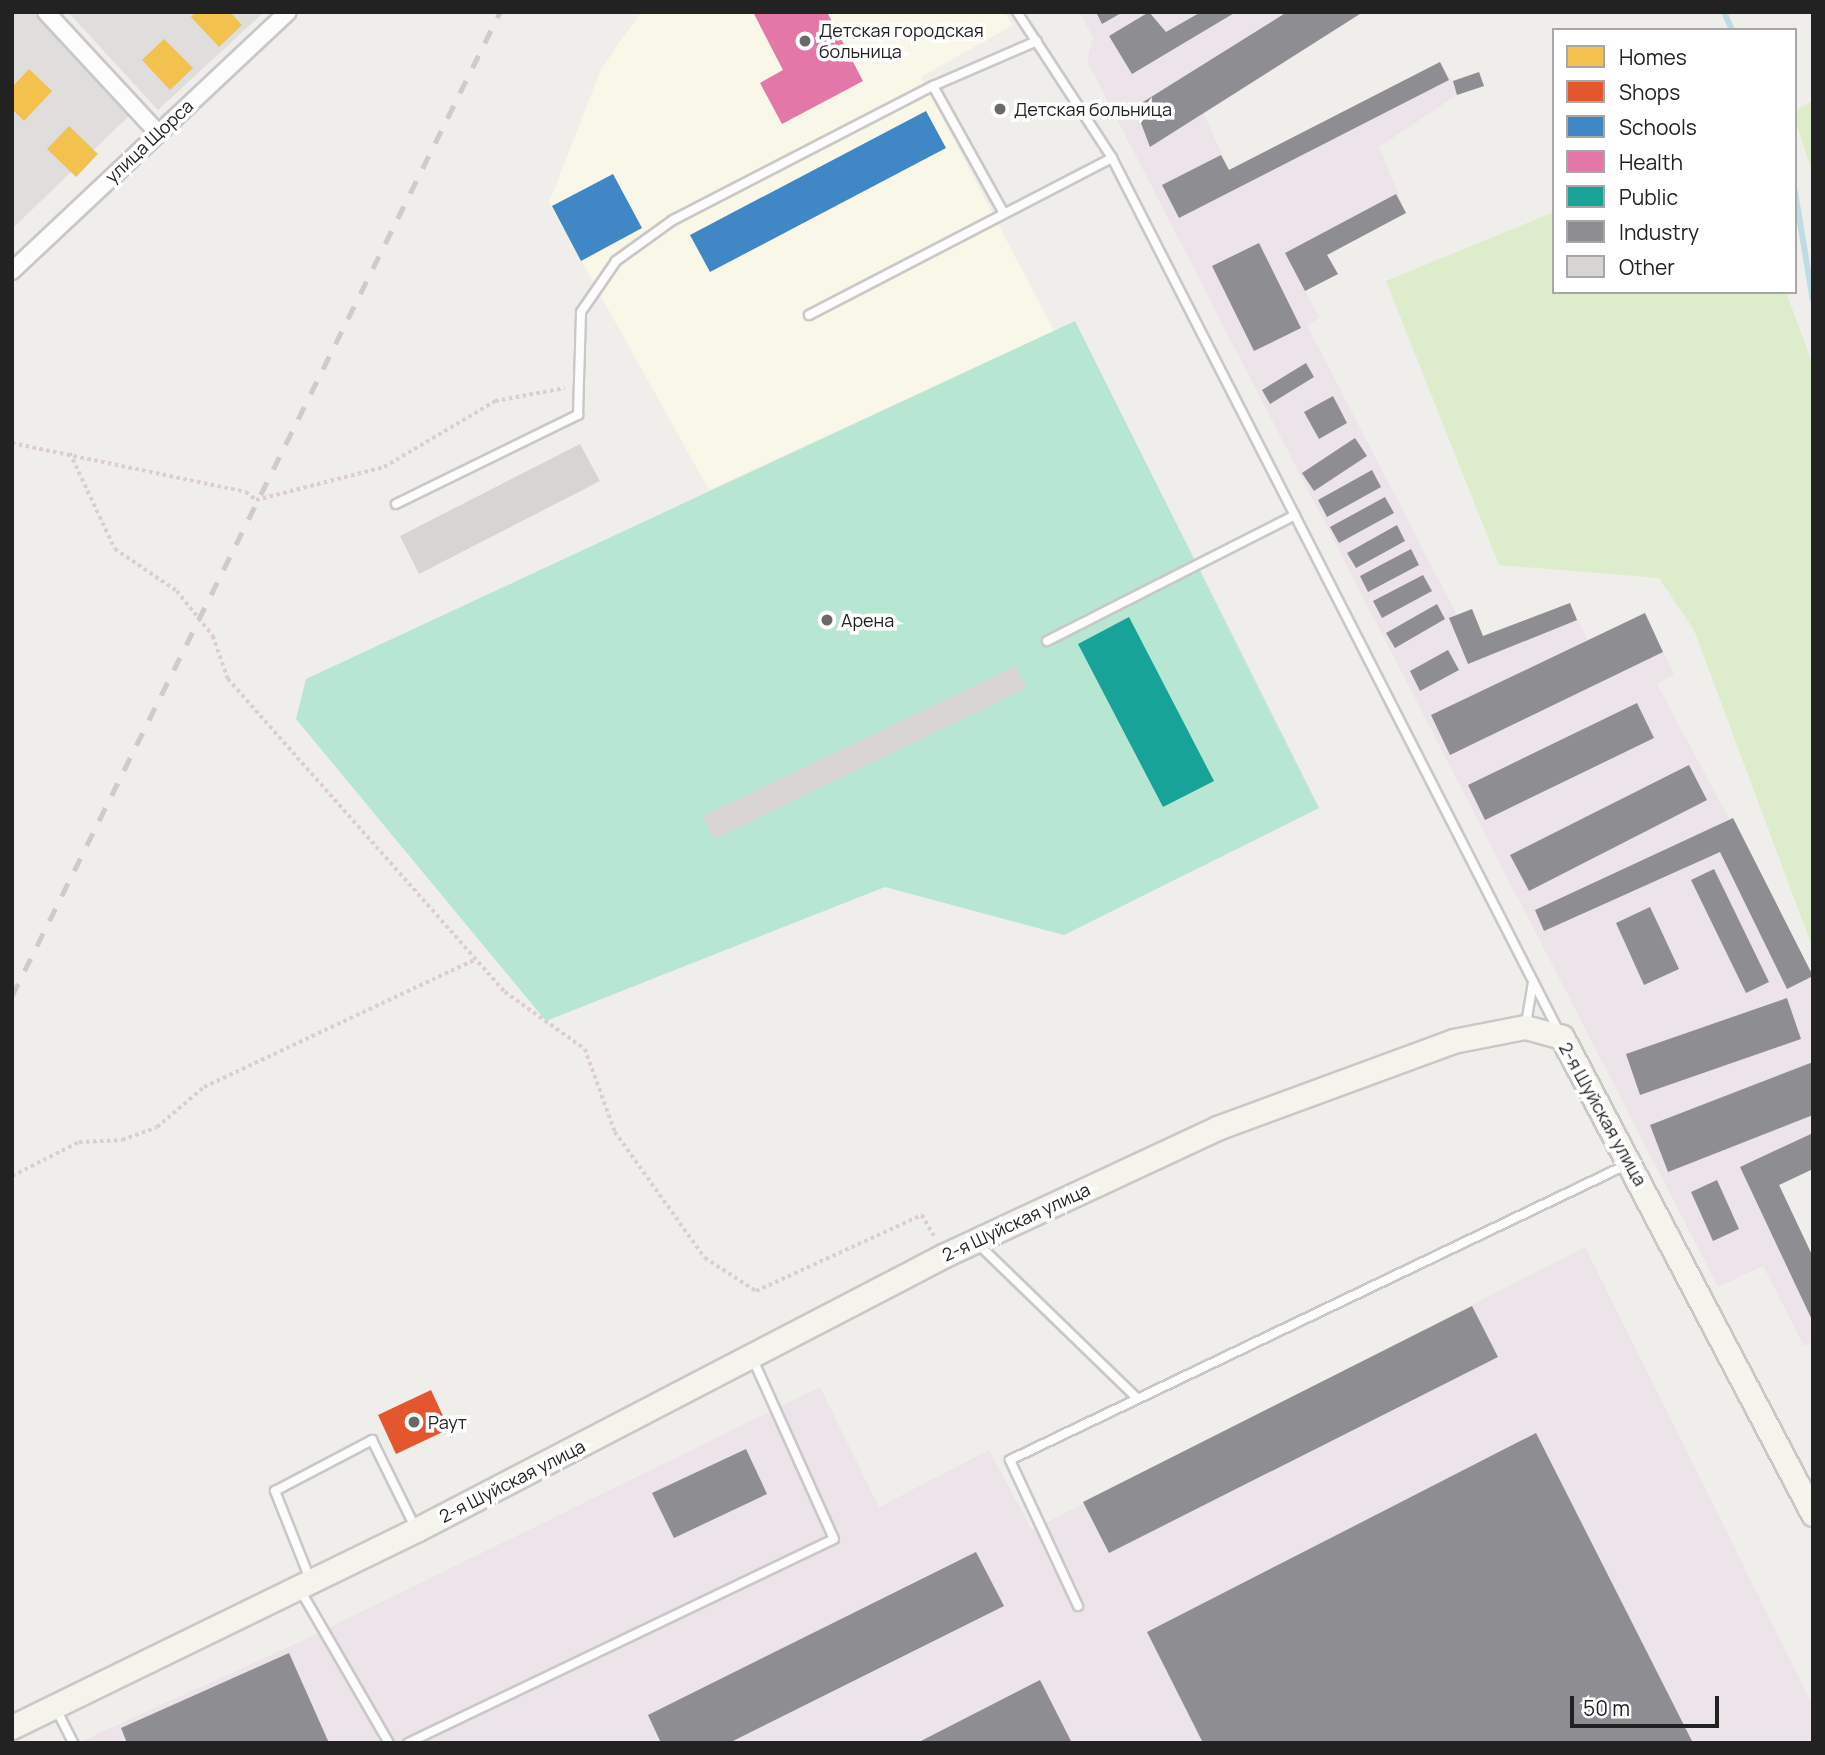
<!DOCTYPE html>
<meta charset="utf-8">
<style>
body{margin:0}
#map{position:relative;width:1825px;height:1755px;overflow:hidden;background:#f0eeeb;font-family:Manrope,sans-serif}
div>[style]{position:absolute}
.residential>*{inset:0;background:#dfdedc}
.industrial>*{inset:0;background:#ede4e9}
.education>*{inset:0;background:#f8f7e8}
.grass>*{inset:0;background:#ddeccb}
.pitch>*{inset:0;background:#b7e6d2}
.homes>*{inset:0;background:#f2c14e}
.shops>*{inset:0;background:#e4572e}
.schools>*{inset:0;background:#3f88c5}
.health>*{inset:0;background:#e377a8}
.public>*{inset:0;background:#17a398}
.industry>*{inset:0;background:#8d8d92}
.stream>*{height:6px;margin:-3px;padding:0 3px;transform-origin:3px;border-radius:3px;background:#bfdbe3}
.building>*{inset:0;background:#d7d4d2}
.path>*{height:3.5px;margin-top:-1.75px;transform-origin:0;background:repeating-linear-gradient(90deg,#dccecd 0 3.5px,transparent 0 7px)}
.roads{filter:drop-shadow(2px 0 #c9c8c7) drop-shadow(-2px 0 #c9c8c7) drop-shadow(0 2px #c9c8c7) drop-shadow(0 -2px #c9c8c7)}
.lane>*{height:8px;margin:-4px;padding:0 4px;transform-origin:4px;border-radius:4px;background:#fdfcfc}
.street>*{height:16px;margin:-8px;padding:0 8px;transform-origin:8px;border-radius:8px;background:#fdfcfc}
.secondary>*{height:23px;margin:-11.5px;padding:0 11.5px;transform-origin:11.5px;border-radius:11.5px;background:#f4f4ed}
.rail>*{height:5px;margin-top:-2.5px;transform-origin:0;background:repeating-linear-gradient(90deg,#ccc 0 14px,transparent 0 28px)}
.dots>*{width:19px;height:19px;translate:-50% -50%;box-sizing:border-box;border:4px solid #fff;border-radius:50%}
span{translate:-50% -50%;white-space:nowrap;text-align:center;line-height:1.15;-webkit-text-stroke:7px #fff;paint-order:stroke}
.poi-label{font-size:18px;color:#222}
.left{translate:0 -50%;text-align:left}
.street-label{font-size:18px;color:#222}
.frame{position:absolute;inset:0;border:14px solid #222;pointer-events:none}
.legend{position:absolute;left:1552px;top:28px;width:245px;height:266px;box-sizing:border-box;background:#fff;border:2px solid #a7a7a7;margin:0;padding:9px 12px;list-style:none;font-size:21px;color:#222}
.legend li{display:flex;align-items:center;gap:14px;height:35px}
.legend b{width:35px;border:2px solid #a7a7a7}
.scale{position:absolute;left:1570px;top:1696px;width:149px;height:32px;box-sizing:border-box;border:4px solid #222;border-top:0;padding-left:9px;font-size:21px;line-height:24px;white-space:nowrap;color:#222;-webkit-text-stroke:5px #fff;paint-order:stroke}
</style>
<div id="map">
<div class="residential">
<i style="clip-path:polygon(12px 12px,33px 12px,129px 116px,12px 229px)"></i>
<i style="clip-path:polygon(68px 12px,264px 12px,158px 110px)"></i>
</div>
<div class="industrial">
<i style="clip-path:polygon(1079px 12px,1363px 12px,1204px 114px,1229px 170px,1440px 62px,1452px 81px,1479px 72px,1484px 86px,1457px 95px,1379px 147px,1406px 213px,1328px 254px,1338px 274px,1305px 291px,1320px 318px,1307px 325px,1457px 615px,1472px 609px,1483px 636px,1570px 603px,1587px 640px,1645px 613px,1674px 674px,1657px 684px,1813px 975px,1813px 1169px,1779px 1186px,1813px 1257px,1813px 1342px,1804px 1346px,1763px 1266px,1718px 1287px,1087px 61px,1093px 37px)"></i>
<i style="clip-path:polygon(1585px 1247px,1813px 1705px,1813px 1743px,77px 1743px,308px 1638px,820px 1387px,879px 1507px,989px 1450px,1032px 1530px)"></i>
</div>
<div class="education">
<i style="clip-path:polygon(641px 12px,1004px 12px,1013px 25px,921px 77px,1054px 331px,709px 490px,549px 203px,601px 69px)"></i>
</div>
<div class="grass">
<i style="clip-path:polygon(1813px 101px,1813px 174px,1795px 120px,1795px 110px)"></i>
<i style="clip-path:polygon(1554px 212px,1554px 292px,1786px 292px,1813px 365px,1813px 949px,1694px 630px,1659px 578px,1499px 565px,1386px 281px)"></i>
</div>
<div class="pitch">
<i style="clip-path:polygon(1075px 321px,1319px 808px,1064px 935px,885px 887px,546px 1021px,296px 719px,306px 679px)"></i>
</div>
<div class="homes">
<i style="clip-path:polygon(196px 12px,230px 12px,242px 25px,219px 47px,191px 17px)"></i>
<i style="clip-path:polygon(164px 39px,193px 68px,170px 90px,142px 60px)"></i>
<i style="clip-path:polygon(29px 69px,52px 91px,24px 121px,12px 109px,12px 87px)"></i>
<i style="clip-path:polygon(69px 126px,98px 154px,76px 177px,47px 149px)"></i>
</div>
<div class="shops">
<i style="clip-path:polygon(431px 1390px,449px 1429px,396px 1454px,378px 1415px)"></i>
</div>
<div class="schools">
<i style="clip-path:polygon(926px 111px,946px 148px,710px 272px,690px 235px)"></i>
<i style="clip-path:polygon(613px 174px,642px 228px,581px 261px,552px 206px)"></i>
</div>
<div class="health">
<i style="clip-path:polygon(753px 12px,827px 12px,863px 81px,782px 124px,760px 83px,783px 70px)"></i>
</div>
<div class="public">
<i style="clip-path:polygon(1129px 617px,1214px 781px,1163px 807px,1078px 644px)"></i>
</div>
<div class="industry">
<i style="clip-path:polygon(1096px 12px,1123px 12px,1102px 24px)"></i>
<i style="clip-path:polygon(1149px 12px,1166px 32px,1201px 12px,1236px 12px,1132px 74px,1109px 36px)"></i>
<i style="clip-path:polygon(1287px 12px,1363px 12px,1150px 147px,1135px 107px)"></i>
<i style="clip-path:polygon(1440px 62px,1449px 80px,1179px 218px,1162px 185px,1221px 155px,1229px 170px)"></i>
<i style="clip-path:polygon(1479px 72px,1484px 86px,1457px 95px,1453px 81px)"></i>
<i style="clip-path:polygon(1396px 194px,1406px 213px,1327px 255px,1338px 274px,1305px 291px,1285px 253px)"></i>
<i style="clip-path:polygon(1259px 243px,1301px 328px,1254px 351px,1212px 266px)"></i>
<i style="clip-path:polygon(1306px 363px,1314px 377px,1270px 404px,1262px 390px)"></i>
<i style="clip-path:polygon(1333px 396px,1347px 423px,1319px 439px,1304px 412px)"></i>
<i style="clip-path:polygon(1355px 438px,1367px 456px,1314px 491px,1302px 473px)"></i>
<i style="clip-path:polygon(1372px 470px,1381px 487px,1327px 517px,1318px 500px)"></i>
<i style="clip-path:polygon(1385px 497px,1394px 513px,1339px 543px,1330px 527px)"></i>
<i style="clip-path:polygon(1397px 525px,1405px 541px,1356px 568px,1347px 553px)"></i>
<i style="clip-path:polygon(1411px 549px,1419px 565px,1368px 592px,1360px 576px)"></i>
<i style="clip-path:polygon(1423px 575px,1432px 591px,1382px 618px,1373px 601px)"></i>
<i style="clip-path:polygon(1570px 603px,1577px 620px,1468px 664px,1449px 618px,1472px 609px,1483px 636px)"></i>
<i style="clip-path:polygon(1437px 604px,1445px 619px,1395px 648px,1386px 633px)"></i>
<i style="clip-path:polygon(1645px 613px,1663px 652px,1450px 755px,1431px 715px)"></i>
<i style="clip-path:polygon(1448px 650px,1459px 670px,1420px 691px,1410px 671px)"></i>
<i style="clip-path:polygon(1637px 703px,1654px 738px,1485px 820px,1468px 785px)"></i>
<i style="clip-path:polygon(1689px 765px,1707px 800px,1529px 891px,1510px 855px)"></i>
<i style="clip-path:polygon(1733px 818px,1813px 976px,1787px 989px,1720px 852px,1544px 931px,1535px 910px)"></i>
<i style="clip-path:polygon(1714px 869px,1769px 982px,1746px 993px,1691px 880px)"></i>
<i style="clip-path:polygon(1650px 907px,1679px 969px,1644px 985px,1616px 923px)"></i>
<i style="clip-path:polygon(1787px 998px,1801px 1039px,1640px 1095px,1626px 1054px)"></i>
<i style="clip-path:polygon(1813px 1062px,1813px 1115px,1668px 1172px,1650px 1125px)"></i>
<i style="clip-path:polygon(1813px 1133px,1813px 1169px,1779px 1185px,1813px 1257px,1813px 1322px,1740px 1167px)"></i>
<i style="clip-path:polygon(1717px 1180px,1739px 1229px,1713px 1241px,1691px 1192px)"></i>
<i style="clip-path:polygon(1472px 1306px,1498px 1357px,1109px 1553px,1083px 1502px)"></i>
<i style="clip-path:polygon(1536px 1433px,1693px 1743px,1203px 1743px,1147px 1632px)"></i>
<i style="clip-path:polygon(746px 1449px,767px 1494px,674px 1538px,652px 1493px)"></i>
<i style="clip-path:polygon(976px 1552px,1004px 1606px,729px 1743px,661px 1743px,648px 1715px)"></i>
<i style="clip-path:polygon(289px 1653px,329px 1743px,127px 1743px,121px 1728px)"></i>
<i style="clip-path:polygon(1040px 1680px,1072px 1743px,917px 1743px)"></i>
</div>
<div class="stream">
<i style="left:1724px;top:12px;width:20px;rotate:66deg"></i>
<i style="left:1795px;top:192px;width:110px;rotate:80.6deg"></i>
</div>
<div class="building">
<i style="clip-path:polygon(580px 444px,600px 481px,419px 574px,400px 536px)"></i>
<i style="clip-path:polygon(1016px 666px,1027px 688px,714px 839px,703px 816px)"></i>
</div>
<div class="path">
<i style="left:12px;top:443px;width:239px;rotate:11.8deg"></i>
<i style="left:246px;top:492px;width:13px;rotate:39deg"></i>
<i style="left:256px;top:500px;width:132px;rotate:-14.5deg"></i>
<i style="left:384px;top:467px;width:129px;rotate:-30.7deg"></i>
<i style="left:495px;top:401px;width:71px;rotate:-10.5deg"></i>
<i style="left:70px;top:453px;width:106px;rotate:64.9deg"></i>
<i style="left:115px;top:549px;width:75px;rotate:34.1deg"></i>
<i style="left:177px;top:591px;width:58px;rotate:51.3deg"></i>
<i style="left:213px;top:636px;width:46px;rotate:70.8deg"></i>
<i style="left:228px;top:679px;width:418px;rotate:48.5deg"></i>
<i style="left:505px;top:992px;width:98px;rotate:35.5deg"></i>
<i style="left:585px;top:1049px;width:88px;rotate:70.1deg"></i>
<i style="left:615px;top:1132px;width:155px;rotate:54.5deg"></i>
<i style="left:705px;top:1258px;width:61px;rotate:32.9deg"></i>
<i style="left:756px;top:1291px;width:183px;rotate:-24.6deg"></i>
<i style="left:922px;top:1215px;width:24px;rotate:60deg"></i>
<i style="left:12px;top:1176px;width:75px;rotate:-26.9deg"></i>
<i style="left:79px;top:1142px;width:43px;rotate:-2.7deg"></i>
<i style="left:122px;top:1140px;width:37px;rotate:-20deg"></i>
<i style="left:157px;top:1127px;width:62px;rotate:-40.4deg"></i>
<i style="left:204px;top:1087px;width:301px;rotate:-25.2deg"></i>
</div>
<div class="roads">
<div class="lane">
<i style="left:1017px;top:12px;width:174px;rotate:56.9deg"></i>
<i style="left:1112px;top:158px;width:982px;rotate:62.91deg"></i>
<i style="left:933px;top:86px;width:144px;rotate:60.9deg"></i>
<i style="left:809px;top:315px;width:341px;rotate:-27.4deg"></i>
<i style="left:396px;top:504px;width:203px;rotate:-26.1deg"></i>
<i style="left:578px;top:415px;width:103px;rotate:-88.3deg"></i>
<i style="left:581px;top:312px;width:62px;rotate:-55.5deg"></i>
<i style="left:616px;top:261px;width:70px;rotate:-35.7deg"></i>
<i style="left:673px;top:220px;width:292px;rotate:-27.3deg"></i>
<i style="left:933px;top:86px;width:113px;rotate:-23.4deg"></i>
<i style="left:1047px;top:641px;width:278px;rotate:-26.9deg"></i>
<i style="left:1526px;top:1024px;width:43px;rotate:-80.5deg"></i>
<i style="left:978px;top:1244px;width:221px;rotate:44.1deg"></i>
<i style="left:310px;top:1579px;width:95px;rotate:-111.7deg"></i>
<i style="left:275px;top:1491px;width:110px;rotate:-27.7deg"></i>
<i style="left:372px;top:1440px;width:99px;rotate:63.7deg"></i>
<i style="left:299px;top:1588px;width:179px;rotate:59.9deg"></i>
<i style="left:1078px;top:1606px;width:161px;rotate:-115deg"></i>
<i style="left:1010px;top:1460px;width:685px;rotate:-25.59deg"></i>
<i style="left:56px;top:1709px;width:38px;rotate:63deg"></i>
<i style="left:408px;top:1743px;width:472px;rotate:-25.6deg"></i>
<i style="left:834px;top:1539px;width:200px;rotate:-114.3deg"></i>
</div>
<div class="street">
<i style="left:46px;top:12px;width:163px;rotate:47.2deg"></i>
<i style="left:12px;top:271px;width:378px;rotate:-43.2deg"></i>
</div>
<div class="secondary">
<i style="left:12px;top:1727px;width:449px;rotate:-26deg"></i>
<i style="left:416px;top:1530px;width:596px;rotate:-27.47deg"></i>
<i style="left:945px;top:1255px;width:300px;rotate:-25deg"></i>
<i style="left:1217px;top:1128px;width:252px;rotate:-20.2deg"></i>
<i style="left:1453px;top:1041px;width:73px;rotate:-11deg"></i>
<i style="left:1525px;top:1027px;width:38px;rotate:15deg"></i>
<i style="left:1562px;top:1037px;width:539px;rotate:62.25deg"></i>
</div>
</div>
<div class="rail">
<i style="left:12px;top:996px;width:1098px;rotate:-63.62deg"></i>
</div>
<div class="dots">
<i style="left:805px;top:41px;background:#6a6968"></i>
<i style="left:1000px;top:109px;background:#6a6968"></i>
<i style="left:827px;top:620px;background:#6a6968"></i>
<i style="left:414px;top:1422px;background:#6a6968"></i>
</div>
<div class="poi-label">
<span class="left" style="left:819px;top:41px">Детская городская<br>больница</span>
<span class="left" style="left:1014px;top:109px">Детская больница</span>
<span class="left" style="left:841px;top:620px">Арена</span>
<span class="left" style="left:428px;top:1422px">Раут</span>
</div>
<div class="street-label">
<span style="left:149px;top:141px;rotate:-43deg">улица Щорса</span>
<span style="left:1603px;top:1114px;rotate:61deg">2-я Шуйская улица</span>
<span style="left:1016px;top:1222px;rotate:-25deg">2-я Шуйская улица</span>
<span style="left:512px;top:1481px;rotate:-27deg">2-я Шуйская улица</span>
</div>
<div class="frame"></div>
<ul class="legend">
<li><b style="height:19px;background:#f2c14e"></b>Homes</li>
<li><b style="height:19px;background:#e4572e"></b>Shops</li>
<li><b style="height:19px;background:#3f88c5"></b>Schools</li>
<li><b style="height:19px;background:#e377a8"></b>Health</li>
<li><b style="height:19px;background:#17a398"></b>Public</li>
<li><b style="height:19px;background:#8d8d92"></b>Industry</li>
<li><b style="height:19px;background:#d7d4d2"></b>Other</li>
</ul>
<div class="scale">50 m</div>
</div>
